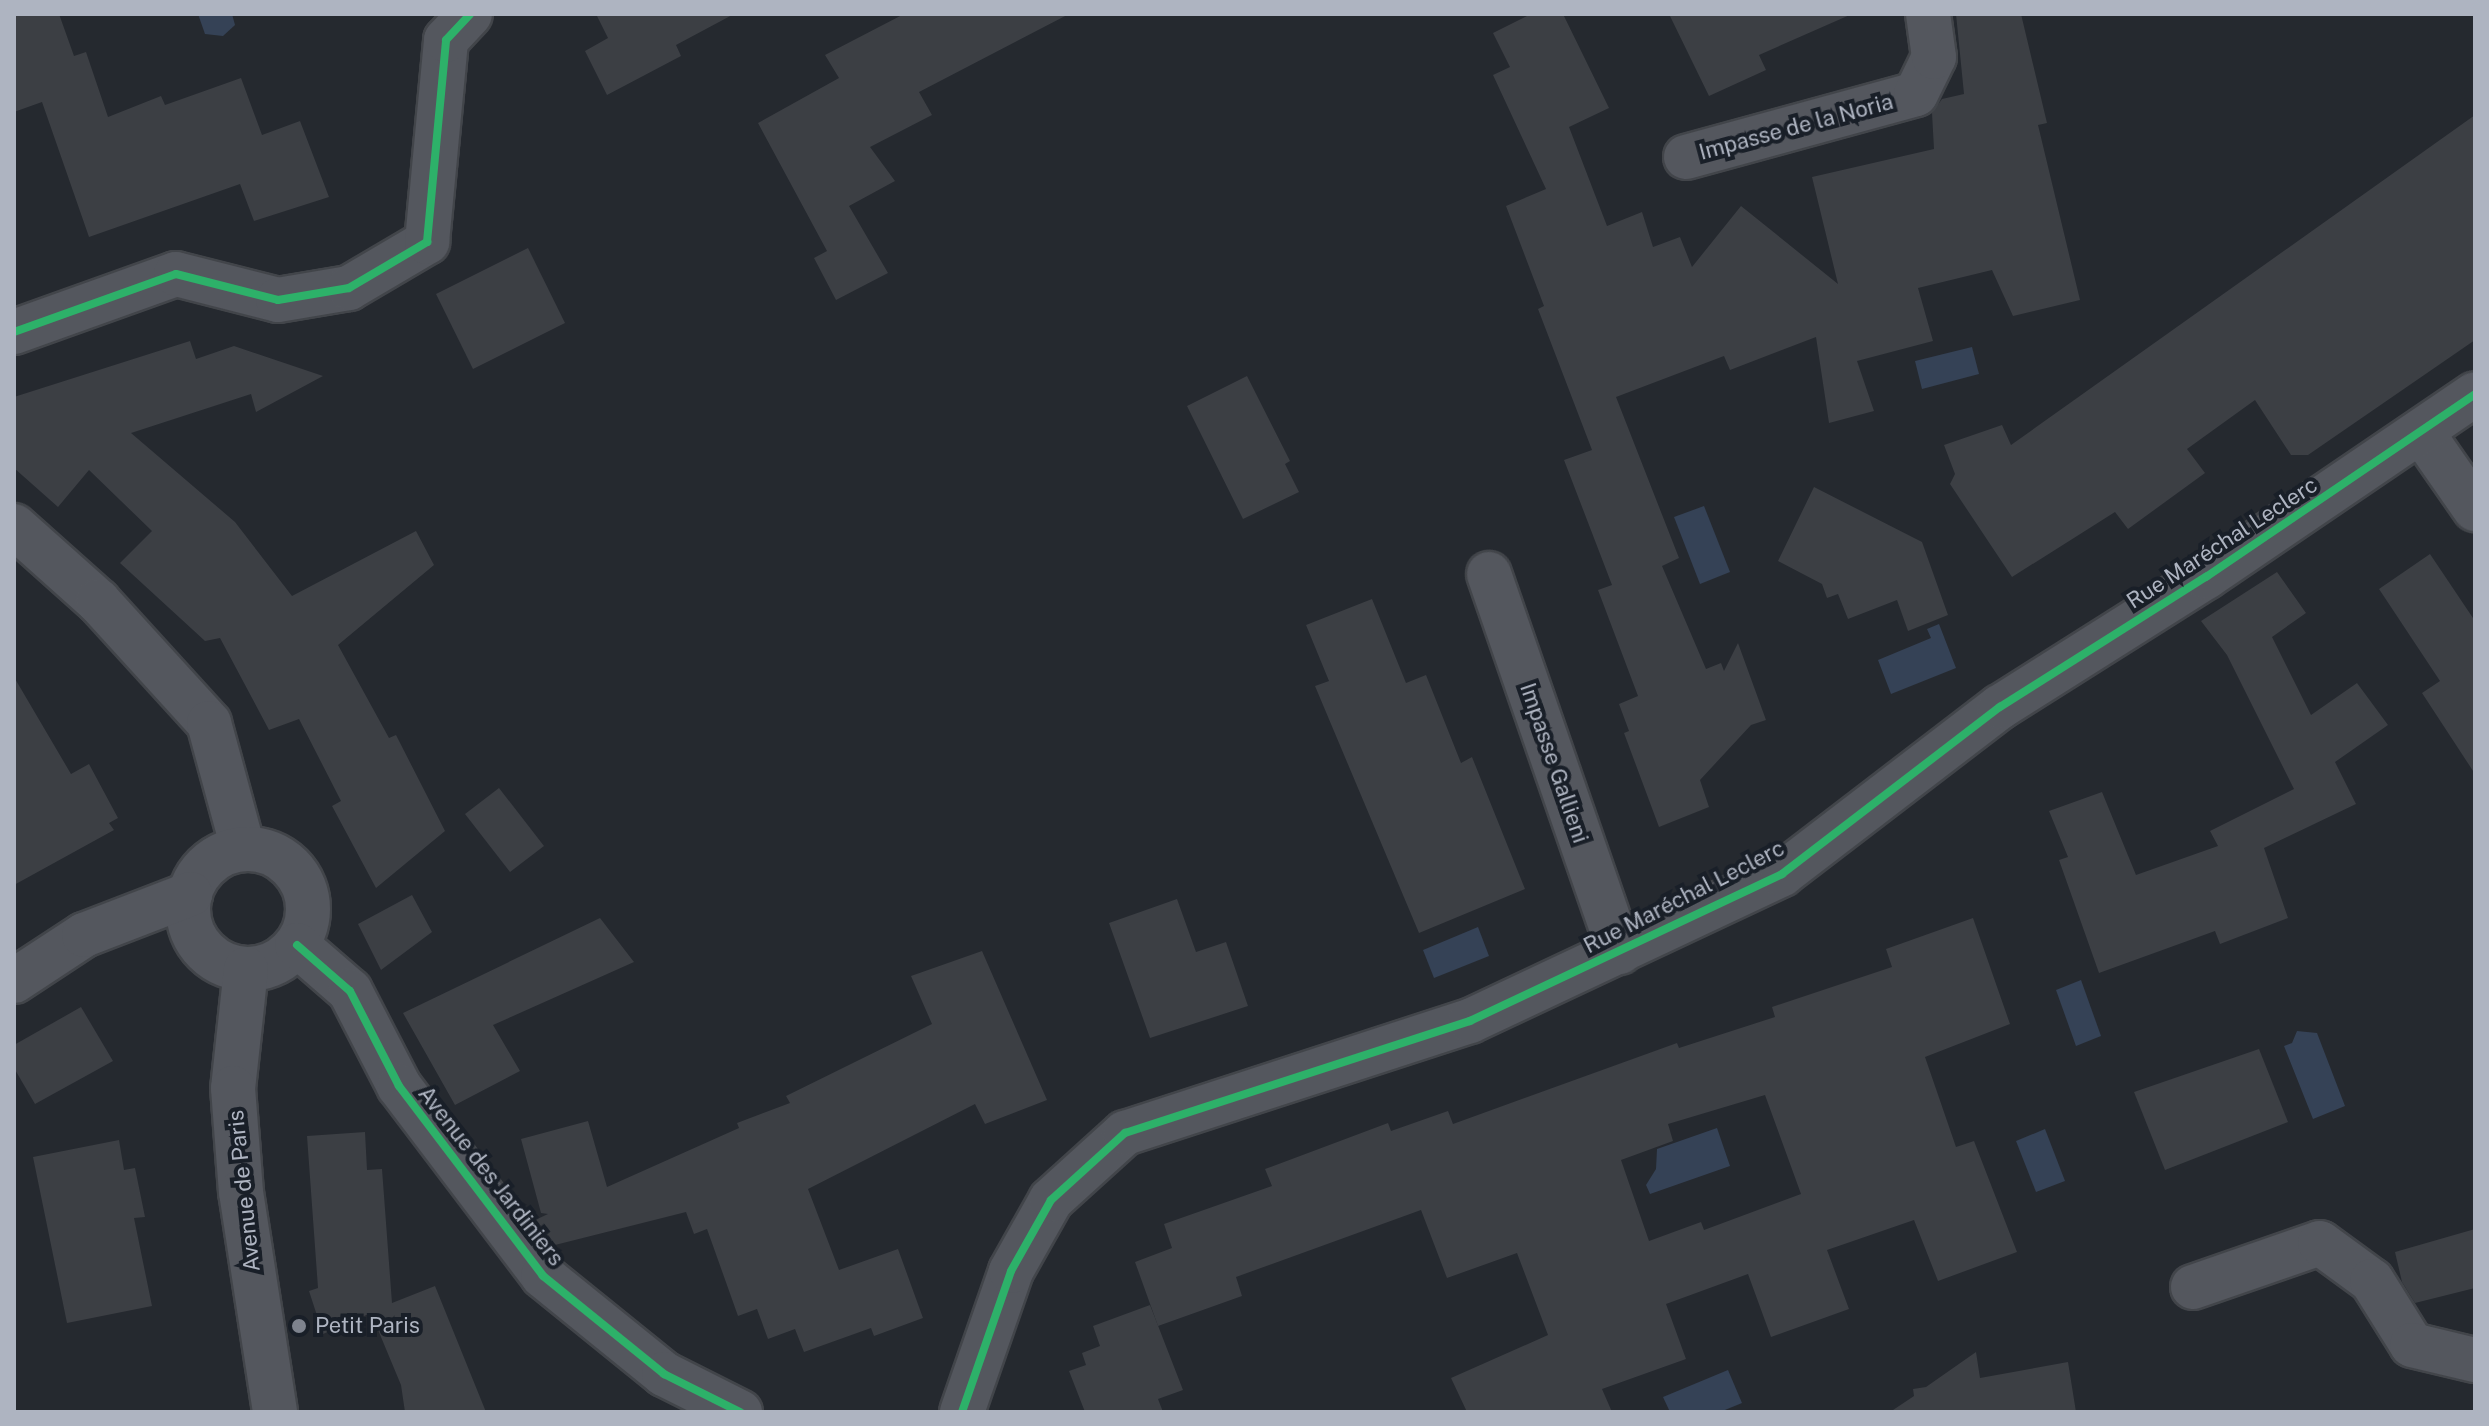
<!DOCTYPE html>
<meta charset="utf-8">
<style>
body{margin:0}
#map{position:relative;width:2489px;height:1426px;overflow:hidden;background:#25292f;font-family:"Public Sans",sans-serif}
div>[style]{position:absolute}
.water>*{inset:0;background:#354256}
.building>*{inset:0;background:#3c3f44}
.roads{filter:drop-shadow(2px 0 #42454a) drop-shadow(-2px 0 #42454a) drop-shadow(0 2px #42454a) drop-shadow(0 -2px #42454a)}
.minor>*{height:44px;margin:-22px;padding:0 22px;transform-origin:22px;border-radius:22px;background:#54575e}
.minor>.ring{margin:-22px;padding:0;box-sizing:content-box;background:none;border:44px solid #54575e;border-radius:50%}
.cycleway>*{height:8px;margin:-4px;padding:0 4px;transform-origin:4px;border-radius:4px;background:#2db169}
.dots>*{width:22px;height:22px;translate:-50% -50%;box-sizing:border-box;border:4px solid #191f28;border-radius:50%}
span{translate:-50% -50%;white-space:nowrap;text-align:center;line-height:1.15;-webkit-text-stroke:8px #191f28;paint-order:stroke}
.street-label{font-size:22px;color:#aeb4c1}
.poi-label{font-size:22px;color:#aeb4c1}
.left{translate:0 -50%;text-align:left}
.frame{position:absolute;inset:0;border:16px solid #aeb4c1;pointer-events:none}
</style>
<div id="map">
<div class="water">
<i style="clip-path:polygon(198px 14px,232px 14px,235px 25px,223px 36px,205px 34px)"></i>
<i style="clip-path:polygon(1972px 347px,1979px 374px,1922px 389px,1915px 361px)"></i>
<i style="clip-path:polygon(1704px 506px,1730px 572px,1700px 584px,1674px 517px)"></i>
<i style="clip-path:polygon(1939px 624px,1956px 668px,1891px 694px,1878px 660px,1931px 638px,1927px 629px)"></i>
<i style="clip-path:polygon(1478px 927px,1489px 956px,1434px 978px,1423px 950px)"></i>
<i style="clip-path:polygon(2081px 980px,2101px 1036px,2076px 1046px,2056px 990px)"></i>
<i style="clip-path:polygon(2297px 1031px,2317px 1033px,2345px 1106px,2313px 1119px,2284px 1046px,2292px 1043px)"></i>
<i style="clip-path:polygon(1717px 1128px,1730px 1166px,1650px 1194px,1646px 1185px,1656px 1169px,1657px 1149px)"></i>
<i style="clip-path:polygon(2045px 1129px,2065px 1181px,2036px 1192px,2016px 1141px)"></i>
<i style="clip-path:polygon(1728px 1370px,1742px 1403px,1720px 1412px,1670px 1412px,1663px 1397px)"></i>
</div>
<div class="building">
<i style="clip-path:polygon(14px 14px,59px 14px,74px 56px,86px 52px,108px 117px,161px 96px,165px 105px,241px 78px,262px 135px,300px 121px,329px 197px,254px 221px,240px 184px,89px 237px,42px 102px,14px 112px)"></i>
<i style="clip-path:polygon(596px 14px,734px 14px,676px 45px,681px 56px,607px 95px,585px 51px,608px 38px)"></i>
<i style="clip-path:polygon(904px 14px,1069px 14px,919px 92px,932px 115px,870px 147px,895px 181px,849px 206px,888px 273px,836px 300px,814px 258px,827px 251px,758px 123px,839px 78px,825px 55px)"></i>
<i style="clip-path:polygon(1531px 14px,1563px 14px,1609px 108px,1569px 127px,1607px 226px,1642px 212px,1653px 247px,1680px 237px,1692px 267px,1741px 206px,1838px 284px,1812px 177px,1934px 149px,1932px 113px,1942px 99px,1964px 94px,1956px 14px,2021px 14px,2047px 123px,2038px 125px,2080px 300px,2013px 316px,1992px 270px,1918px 288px,1933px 341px,1857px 361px,1874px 411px,1829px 423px,1816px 337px,1730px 370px,1724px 356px,1616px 397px,1679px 558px,1662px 566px,1706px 669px,1721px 663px,1724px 671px,1738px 643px,1766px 720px,1751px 725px,1700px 780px,1709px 807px,1659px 827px,1624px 733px,1629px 731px,1619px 704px,1638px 696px,1598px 590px,1612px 585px,1564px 460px,1592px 450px,1538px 309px,1544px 306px,1506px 206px,1546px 189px,1493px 75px,1510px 67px,1493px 33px)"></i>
<i style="clip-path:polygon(1669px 14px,1852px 14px,1759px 55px,1766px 70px,1709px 96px)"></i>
<i style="clip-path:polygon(2475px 115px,2475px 340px,2308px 455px,2291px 455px,2255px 400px,2187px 449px,2205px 473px,2128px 529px,2115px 512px,2012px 577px,1950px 484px,1955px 474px,1944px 445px,2002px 425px,2011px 445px)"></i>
<i style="clip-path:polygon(528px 248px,565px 323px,473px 369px,436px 294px)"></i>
<i style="clip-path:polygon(190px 341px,196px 359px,234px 346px,323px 376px,256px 412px,251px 394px,131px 433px,235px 522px,292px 596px,416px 531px,434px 565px,338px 645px,389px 738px,396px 735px,445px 831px,376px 888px,332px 806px,341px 801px,299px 719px,269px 730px,220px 638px,205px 641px,120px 563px,152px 531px,89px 470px,58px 507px,14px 468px,14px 397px)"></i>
<i style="clip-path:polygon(1247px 376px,1290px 461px,1285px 464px,1299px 492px,1243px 519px,1187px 406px)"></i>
<i style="clip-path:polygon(1814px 487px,1922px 542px,1948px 615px,1908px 631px,1897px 600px,1848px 619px,1838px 594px,1827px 598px,1822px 584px,1778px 561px)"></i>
<i style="clip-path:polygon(2430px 554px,2475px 621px,2475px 774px,2422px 693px,2440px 681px,2379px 589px)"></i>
<i style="clip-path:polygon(2277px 572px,2306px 613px,2272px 637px,2311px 715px,2357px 683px,2388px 725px,2335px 762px,2356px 804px,2264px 848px,2288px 918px,2220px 944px,2215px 931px,2099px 973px,2059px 860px,2068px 857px,2049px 811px,2102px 792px,2136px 875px,2218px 846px,2210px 831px,2294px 789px,2227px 655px,2201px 621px)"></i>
<i style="clip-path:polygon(1372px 599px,1406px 683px,1426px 675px,1461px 763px,1472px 757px,1525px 889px,1419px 933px,1315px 686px,1329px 681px,1306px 625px)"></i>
<i style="clip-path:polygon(14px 677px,71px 774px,89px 764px,118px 818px,109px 823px,114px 830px,14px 885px)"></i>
<i style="clip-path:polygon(499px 788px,544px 846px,510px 872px,465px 814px)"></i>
<i style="clip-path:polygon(412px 895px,432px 932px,381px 970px,358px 924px)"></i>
<i style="clip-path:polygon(1177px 899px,1196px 952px,1226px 942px,1248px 1006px,1150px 1038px,1109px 923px)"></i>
<i style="clip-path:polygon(600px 918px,634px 962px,493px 1025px,520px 1071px,455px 1105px,403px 1013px)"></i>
<i style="clip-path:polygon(evenodd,1973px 918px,2010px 1024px,1925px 1057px,1956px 1147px,1974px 1141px,2017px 1252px,1938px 1281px,1914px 1220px,1827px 1250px,1849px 1309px,1771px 1337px,1748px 1274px,1666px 1304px,1686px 1359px,1602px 1389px,1612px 1412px,1467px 1412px,1451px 1378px,1548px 1335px,1517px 1253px,1447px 1278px,1421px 1210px,1236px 1277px,1242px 1296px,1158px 1326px,1135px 1262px,1172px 1248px,1164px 1224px,1272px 1186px,1265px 1169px,1388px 1123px,1391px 1131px,1448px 1111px,1453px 1124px,1677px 1043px,1679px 1048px,1775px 1017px,1772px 1007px,1892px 967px,1886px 949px,1973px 918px,1765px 1095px,1801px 1194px,1704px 1230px,1701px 1222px,1649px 1241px,1621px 1160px,1673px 1141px,1668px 1124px,1765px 1095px)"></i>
<i style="clip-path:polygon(982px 951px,1047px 1100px,985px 1124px,975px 1104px,808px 1189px,839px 1270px,898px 1249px,923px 1318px,874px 1336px,871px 1328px,804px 1352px,795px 1329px,768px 1339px,757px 1309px,738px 1316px,707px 1229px,694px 1234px,686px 1212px,551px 1246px,533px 1221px,548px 1214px,541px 1213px,521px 1139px,588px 1121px,607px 1187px,739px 1128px,737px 1123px,790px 1103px,786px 1096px,932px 1024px,911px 976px)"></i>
<i style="clip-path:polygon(81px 1007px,113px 1061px,35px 1104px,14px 1068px,14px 1045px)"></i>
<i style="clip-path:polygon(2259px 1049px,2288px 1122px,2165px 1170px,2134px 1092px)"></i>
<i style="clip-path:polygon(365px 1132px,367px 1170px,382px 1169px,392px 1303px,435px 1286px,486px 1412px,405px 1412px,401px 1385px,371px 1313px,323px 1334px,309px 1291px,318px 1288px,307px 1136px)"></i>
<i style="clip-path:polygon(119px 1140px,124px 1170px,135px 1168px,145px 1217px,134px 1218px,152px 1306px,67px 1323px,33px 1157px)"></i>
<i style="clip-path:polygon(2475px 1229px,2475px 1288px,2415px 1303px,2402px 1282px,2395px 1252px)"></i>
<i style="clip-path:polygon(1150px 1305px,1183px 1390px,1158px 1399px,1163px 1412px,1085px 1412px,1069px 1371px,1086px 1365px,1082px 1353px,1100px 1346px,1093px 1326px)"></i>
<i style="clip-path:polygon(1976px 1352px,1980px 1378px,2068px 1362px,2076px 1412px,1890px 1412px,1914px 1396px,1913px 1389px,1926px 1387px)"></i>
</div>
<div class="roads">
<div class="minor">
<i style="left:1686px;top:157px;width:238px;rotate:-15.3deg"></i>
<i style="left:1916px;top:94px;width:41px;rotate:-64.1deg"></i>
<i style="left:1934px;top:57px;width:43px;rotate:-97.9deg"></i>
<i style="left:14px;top:332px;width:172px;rotate:-19.7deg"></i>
<i style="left:176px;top:274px;width:105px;rotate:14.3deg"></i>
<i style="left:278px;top:300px;width:72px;rotate:-9.6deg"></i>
<i style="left:349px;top:288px;width:91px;rotate:-30.5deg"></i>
<i style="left:427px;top:242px;width:203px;rotate:-84.6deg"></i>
<i style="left:446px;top:40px;width:35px;rotate:-47deg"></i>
<i style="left:2422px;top:433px;width:93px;rotate:55.1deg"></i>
<i style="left:14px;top:526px;width:113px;rotate:41.8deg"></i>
<i style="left:98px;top:601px;width:165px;rotate:47.7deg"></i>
<i style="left:209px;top:723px;width:130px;rotate:74.8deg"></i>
<i style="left:1489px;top:574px;width:400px;rotate:70.9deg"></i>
<i class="ring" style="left:188px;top:849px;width:76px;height:76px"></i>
<i style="left:297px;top:945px;width:70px;rotate:41deg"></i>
<i style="left:350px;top:991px;width:107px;rotate:62.7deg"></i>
<i style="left:399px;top:1086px;width:238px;rotate:52.8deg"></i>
<i style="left:543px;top:1276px;width:156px;rotate:39deg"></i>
<i style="left:664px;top:1374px;width:85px;rotate:26.6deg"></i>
<i style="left:246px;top:969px;width:120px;rotate:96.2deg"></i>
<i style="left:233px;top:1088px;width:104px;rotate:85.6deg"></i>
<i style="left:241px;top:1192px;width:223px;rotate:81.2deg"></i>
<i style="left:14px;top:981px;width:84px;rotate:-33.3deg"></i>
<i style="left:84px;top:935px;width:114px;rotate:-21.1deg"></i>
<i style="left:2193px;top:1287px;width:134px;rotate:-19.1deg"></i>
<i style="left:2320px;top:1243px;width:64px;rotate:36.2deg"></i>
<i style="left:2372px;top:1281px;width:75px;rotate:58deg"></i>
<i style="left:2412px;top:1345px;width:65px;rotate:13.4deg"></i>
<i style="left:962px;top:1412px;width:149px;rotate:-70.8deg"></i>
<i style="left:1011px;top:1271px;width:81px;rotate:-60.6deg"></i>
<i style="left:1051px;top:1200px;width:100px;rotate:-42.2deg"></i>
<i style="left:1125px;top:1133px;width:363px;rotate:-18deg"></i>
<i style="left:1470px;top:1021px;width:345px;rotate:-25.2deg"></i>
<i style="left:1782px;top:874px;width:275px;rotate:-37.5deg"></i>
<i style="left:2000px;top:707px;width:244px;rotate:-32.3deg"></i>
<i style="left:2206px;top:577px;width:325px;rotate:-34.2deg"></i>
</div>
</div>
<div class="cycleway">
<i style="left:14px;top:332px;width:172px;rotate:-19.7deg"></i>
<i style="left:176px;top:274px;width:105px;rotate:14.3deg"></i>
<i style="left:278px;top:300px;width:72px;rotate:-9.6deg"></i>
<i style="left:349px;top:288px;width:91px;rotate:-30.5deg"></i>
<i style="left:427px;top:242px;width:203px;rotate:-84.6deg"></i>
<i style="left:446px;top:40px;width:35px;rotate:-47deg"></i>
<i style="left:297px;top:945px;width:70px;rotate:41deg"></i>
<i style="left:350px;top:991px;width:107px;rotate:62.7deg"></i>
<i style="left:399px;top:1086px;width:238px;rotate:52.8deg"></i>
<i style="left:543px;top:1276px;width:156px;rotate:39deg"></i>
<i style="left:664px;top:1374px;width:85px;rotate:26.6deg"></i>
<i style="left:962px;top:1412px;width:149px;rotate:-70.8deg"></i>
<i style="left:1011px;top:1271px;width:81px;rotate:-60.6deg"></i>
<i style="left:1051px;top:1200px;width:100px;rotate:-42.2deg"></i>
<i style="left:1125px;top:1133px;width:363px;rotate:-18deg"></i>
<i style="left:1470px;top:1021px;width:345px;rotate:-25.2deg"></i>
<i style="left:1782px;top:874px;width:275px;rotate:-37.5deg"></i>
<i style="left:2000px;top:707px;width:244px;rotate:-32.3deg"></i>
<i style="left:2206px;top:577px;width:325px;rotate:-34.2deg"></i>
</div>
<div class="dots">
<i style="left:299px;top:1326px;background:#7e838e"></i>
</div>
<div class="street-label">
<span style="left:1796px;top:127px;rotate:-15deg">Impasse de la Noria</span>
<span style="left:2222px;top:543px;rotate:-33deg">Rue Maréchal Leclerc</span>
<span style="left:1554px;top:763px;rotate:71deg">Impasse Gallieni</span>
<span style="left:1684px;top:897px;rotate:-27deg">Rue Maréchal Leclerc</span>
<span style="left:491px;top:1176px;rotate:52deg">Avenue des Jardiniers</span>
<span style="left:244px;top:1191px;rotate:-96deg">Avenue de Paris</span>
</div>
<div class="poi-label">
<span class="left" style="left:315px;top:1326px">Petit Paris</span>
</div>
<div class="frame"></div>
</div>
